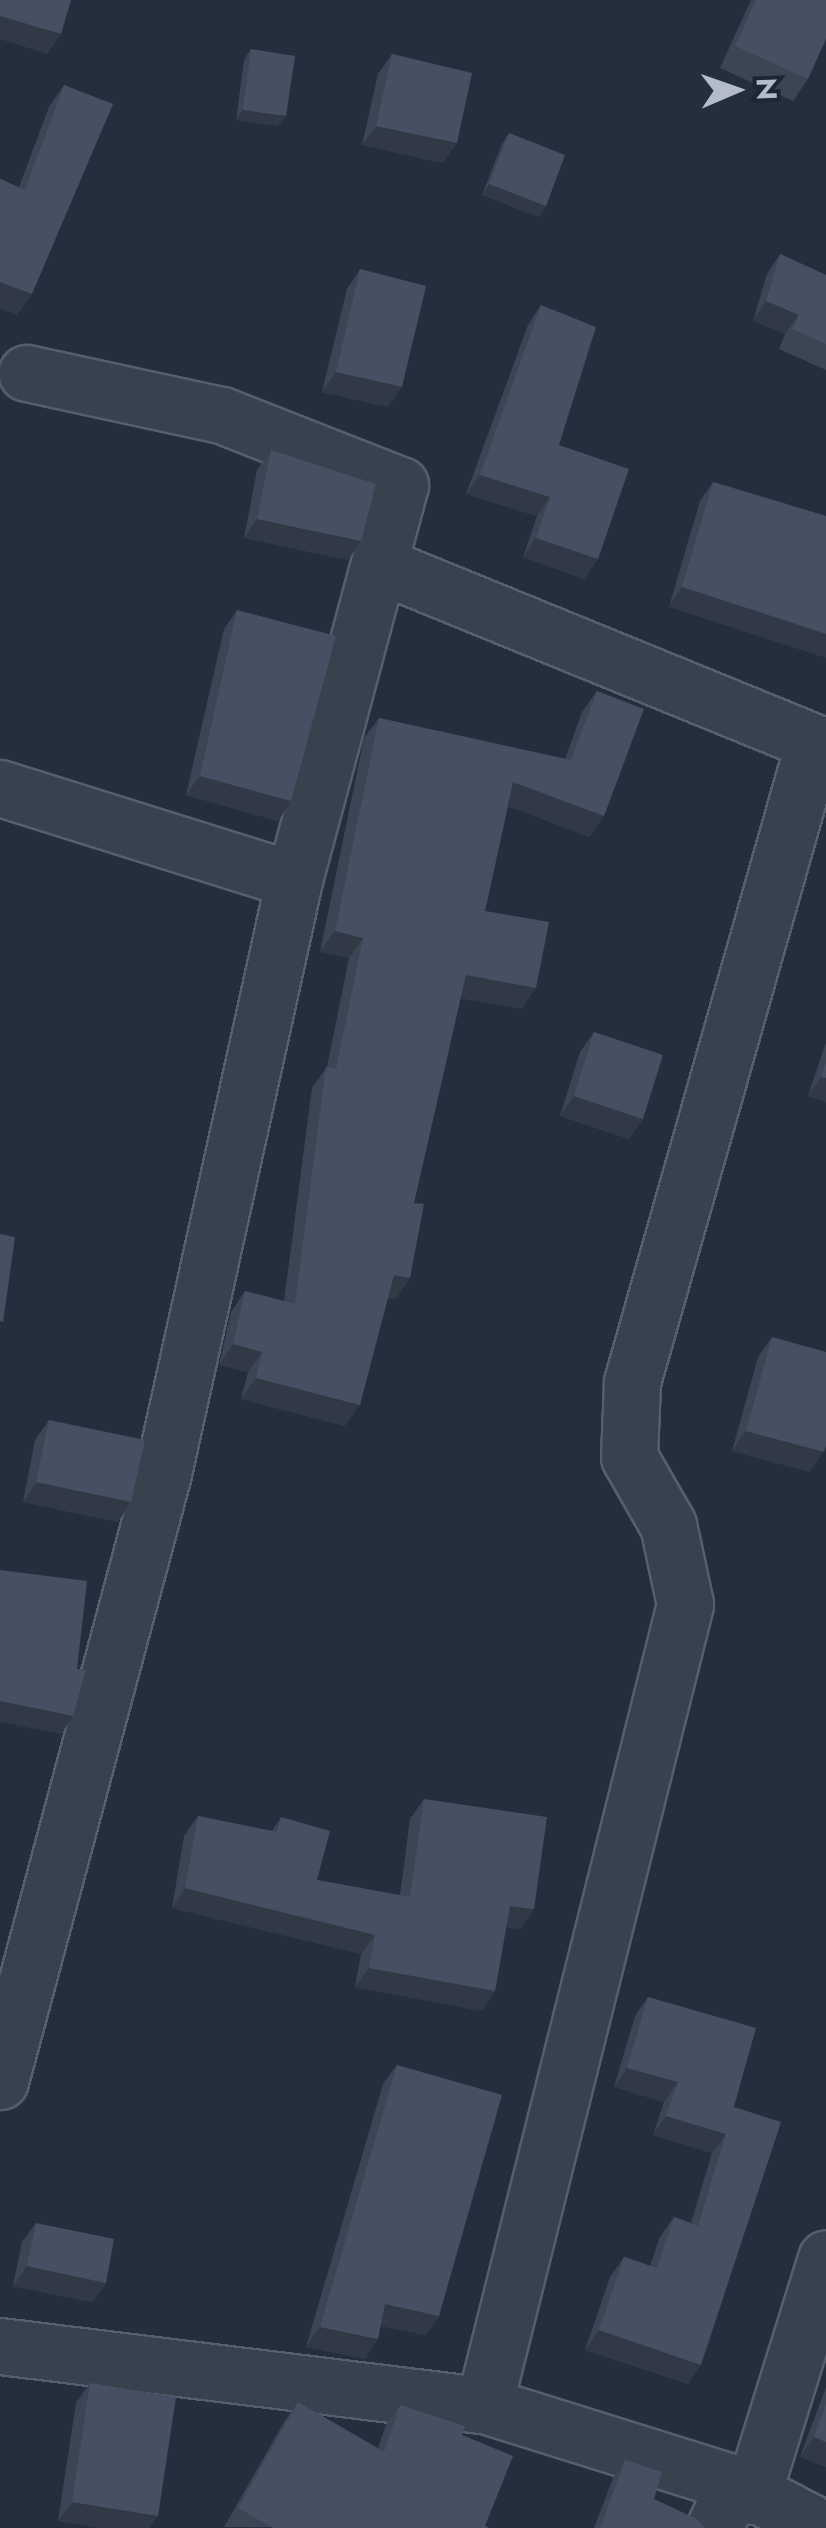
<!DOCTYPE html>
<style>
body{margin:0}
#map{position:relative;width:826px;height:2528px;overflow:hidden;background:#242f3e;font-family:Jost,sans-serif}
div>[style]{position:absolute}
.roads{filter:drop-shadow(2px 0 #565f6c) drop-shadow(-2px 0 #565f6c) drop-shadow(0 2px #565f6c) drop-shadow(0 -2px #565f6c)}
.minor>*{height:55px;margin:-27.5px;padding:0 27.5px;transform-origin:27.5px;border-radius:27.5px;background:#38414e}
.wall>*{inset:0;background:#3b4654}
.shaded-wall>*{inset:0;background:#303945}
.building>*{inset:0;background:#455162}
span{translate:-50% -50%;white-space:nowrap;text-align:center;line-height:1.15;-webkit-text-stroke:8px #1d2633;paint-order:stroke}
.north{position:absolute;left:686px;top:40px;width:100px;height:100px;-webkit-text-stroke:8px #1d2633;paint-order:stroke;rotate:88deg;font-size:28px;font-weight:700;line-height:40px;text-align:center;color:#b4bcc9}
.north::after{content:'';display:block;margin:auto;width:35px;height:45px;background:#b4bcc9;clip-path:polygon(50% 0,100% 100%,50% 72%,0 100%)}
</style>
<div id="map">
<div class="roads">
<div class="minor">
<i style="left:380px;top:565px;width:482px;rotate:22.2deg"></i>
<i style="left:0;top:788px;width:308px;rotate:17.4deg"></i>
<i style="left:0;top:2081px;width:629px;rotate:-74.99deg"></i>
<i style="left:163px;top:1473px;width:607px;rotate:-77.54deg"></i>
<i style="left:294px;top:880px;width:409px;rotate:-75deg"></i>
<i style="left:400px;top:485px;width:192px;rotate:-158.6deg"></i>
<i style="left:221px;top:415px;width:199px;rotate:-167.8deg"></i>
<i style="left:0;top:2346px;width:488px;rotate:7deg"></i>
<i style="left:484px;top:2405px;width:263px;rotate:17.3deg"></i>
<i style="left:735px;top:2483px;width:97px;rotate:27.6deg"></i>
<i style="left:484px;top:2405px;width:826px;rotate:-75.91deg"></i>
<i style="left:685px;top:1604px;width:81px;rotate:-102.1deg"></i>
<i style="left:668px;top:1525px;width:78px;rotate:-119.8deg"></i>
<i style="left:629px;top:1457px;width:75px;rotate:-87.7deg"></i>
<i style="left:632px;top:1382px;width:665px;rotate:-74.13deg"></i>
<i style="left:752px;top:2496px;width:249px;rotate:-72.7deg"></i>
<i style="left:714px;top:2528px;width:50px;rotate:-65deg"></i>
</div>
</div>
<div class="wall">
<i style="clip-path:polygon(751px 0,826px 0,808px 79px,793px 101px,720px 68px)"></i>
<i style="clip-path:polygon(251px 49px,278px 126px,236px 120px,244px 60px)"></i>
<i style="clip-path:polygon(392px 54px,443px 163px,362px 145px,378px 74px)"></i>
<i style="clip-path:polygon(64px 85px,17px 315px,0 308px,0 179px,19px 187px,49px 107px)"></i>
<i style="clip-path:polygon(509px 133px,546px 206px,539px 217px,482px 195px,502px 144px)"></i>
<i style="clip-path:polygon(780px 254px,826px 275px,826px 370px,779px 349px,785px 334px,753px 321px,767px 274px)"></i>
<i style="clip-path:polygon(360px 269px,388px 407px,322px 392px,347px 289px)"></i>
<i style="clip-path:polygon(541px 305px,559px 445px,598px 559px,584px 579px,523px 557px,537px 516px,466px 494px,528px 325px)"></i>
<i style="clip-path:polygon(271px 450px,348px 560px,244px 538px,257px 470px)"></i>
<i style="clip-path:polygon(713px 482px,826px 516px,669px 607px,700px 501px)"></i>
<i style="clip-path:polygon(237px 610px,291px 801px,278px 821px,186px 795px,224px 629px)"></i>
<i style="clip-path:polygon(597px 691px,590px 837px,508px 806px,485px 911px,522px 1009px,460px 998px,414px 1203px,396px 1299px,388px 1298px,345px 1426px,241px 1399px,248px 1372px,219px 1365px,231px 1312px,245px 1291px,284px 1301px,312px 1088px,327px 1067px,349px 958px,320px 952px,364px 738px,379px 718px,565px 759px,582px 712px)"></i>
<i style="clip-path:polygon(594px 1032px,643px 1119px,629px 1139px,560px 1116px,580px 1052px)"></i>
<i style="clip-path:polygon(826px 1042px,826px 1102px,808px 1096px)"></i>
<i style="clip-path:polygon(772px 1337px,810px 1472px,732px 1451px,758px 1357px)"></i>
<i style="clip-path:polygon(49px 1420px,118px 1522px,23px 1502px,35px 1440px)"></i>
<i style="clip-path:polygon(424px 1799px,534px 1909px,520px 1929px,506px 1927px,495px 1991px,482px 2011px,355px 1987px,361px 1954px,172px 1908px,184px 1836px,198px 1816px,272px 1831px,281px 1817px,317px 1880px,400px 1895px,410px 1819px)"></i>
<i style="clip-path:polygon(648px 1997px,734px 2108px,688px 2384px,585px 2350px,610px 2277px,624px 2257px,650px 2266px,660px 2237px,674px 2217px,691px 2223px,712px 2153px,653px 2135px,664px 2102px,614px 2087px,635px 2016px)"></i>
<i style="clip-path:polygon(397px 2065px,439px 2316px,426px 2335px,381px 2326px,365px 2359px,306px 2347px,383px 2084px)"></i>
<i style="clip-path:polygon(36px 2223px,106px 2283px,92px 2302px,13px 2286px,22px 2242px)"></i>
<i style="clip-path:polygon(90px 2383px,158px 2516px,149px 2528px,99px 2528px,58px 2521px,76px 2403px)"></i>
<i style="clip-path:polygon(826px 2387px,826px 2467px,800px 2457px)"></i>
<i style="clip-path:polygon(298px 2402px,378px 2448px,386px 2425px,400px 2405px,462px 2435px,485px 2526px,489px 2528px,224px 2527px,284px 2422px)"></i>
<i style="clip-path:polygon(625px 2460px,654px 2499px,705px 2528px,594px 2528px,613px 2478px)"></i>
</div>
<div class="shaded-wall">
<i style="clip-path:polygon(0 16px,61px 34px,47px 54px,0 39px)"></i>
<i style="clip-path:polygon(243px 110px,286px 116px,278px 126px,236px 120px)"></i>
<i style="clip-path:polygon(376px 126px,457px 143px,443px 163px,362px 145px)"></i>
<i style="clip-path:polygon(489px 184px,546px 206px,539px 217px,482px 195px)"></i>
<i style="clip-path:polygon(0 282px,32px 294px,17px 315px,0 308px)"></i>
<i style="clip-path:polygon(766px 301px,799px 315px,785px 334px,753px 321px)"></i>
<i style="clip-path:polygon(336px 372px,402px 387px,388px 407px,322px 392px)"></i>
<i style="clip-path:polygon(480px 475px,550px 497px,537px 516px,466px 494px)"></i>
<i style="clip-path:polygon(257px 519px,361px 541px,348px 560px,244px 538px)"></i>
<i style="clip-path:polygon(536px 538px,598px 559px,584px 579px,523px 557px)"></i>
<i style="clip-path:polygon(682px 587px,826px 634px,826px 658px,669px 607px)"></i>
<i style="clip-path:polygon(200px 776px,291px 801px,278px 821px,186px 795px)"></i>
<i style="clip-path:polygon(513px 782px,604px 816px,590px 837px,499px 803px)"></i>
<i style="clip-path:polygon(335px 931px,363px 938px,349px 958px,320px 952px)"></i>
<i style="clip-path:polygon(466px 975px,536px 988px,522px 1009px,451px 996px)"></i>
<i style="clip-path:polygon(821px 1077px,826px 1078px,826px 1102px,808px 1096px)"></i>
<i style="clip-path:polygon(574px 1096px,643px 1119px,629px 1139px,560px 1116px)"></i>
<i style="clip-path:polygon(394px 1275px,410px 1278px,396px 1299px,379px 1296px)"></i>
<i style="clip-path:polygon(233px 1344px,262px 1352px,248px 1372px,219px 1365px)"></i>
<i style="clip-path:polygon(256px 1378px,360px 1405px,345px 1426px,241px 1399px)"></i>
<i style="clip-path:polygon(746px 1431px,824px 1452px,810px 1472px,732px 1451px)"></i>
<i style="clip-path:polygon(36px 1482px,131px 1502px,118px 1522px,23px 1502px)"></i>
<i style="clip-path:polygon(0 1701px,73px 1716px,61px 1734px,0 1722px)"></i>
<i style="clip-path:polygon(185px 1888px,375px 1935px,361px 1954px,172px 1908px)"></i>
<i style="clip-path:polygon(510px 1906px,534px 1909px,520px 1929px,496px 1925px)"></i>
<i style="clip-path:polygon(369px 1968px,495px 1991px,482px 2011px,355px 1987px)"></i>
<i style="clip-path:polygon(627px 2068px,678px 2082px,664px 2102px,614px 2087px)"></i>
<i style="clip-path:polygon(666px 2116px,726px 2134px,712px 2153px,653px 2135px)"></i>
<i style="clip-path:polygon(27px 2266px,106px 2283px,92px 2302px,13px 2286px)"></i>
<i style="clip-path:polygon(385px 2304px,439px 2316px,426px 2335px,372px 2324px)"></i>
<i style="clip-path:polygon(320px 2327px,378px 2339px,365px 2359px,306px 2347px)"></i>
<i style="clip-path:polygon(599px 2330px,701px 2365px,688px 2384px,585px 2350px)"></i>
<i style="clip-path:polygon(814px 2437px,826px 2442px,826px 2467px,800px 2457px)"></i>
<i style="clip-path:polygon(72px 2502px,158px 2516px,149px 2528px,99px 2528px,58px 2521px)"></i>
</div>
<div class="building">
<i style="clip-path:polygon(0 0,71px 0,61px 34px,0 16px)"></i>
<i style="clip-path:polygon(756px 0,826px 0,826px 39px,808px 79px,735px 46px)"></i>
<i style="clip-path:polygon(251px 49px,295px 56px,286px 116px,243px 110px)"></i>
<i style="clip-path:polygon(392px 54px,472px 73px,457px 143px,376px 126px)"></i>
<i style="clip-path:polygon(64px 85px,113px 104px,32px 294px,0 282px,0 179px,25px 190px)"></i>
<i style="clip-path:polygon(509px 133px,565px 155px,546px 206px,489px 184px)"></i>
<i style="clip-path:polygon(780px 254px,826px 275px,826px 344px,792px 329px,799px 315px,766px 301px)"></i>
<i style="clip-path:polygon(360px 269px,426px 286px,402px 387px,336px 372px)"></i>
<i style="clip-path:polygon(541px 305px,596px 327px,559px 445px,629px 469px,598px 559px,536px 538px,550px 497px,480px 475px)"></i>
<i style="clip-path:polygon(271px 450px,376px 484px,361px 541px,257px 519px)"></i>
<i style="clip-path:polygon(713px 482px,826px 516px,826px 634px,682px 587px)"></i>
<i style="clip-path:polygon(237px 610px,336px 636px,291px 801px,200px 776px)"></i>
<i style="clip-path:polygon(597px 691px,644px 709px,604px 816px,513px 782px,485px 911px,549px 922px,536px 988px,466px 975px,414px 1203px,424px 1204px,410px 1278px,394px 1275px,360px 1405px,256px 1378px,262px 1352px,233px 1344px,245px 1291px,295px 1304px,326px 1067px,336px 1069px,363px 938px,335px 931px,379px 718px,571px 760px)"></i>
<i style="clip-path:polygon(594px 1032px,663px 1055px,643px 1119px,574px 1096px)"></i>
<i style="clip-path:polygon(826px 1063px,826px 1078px,821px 1077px)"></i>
<i style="clip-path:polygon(0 1234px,15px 1237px,3px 1322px,0 1321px)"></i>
<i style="clip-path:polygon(772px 1337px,826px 1352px,826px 1445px,824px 1452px,746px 1431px)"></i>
<i style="clip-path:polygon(49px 1420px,145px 1440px,131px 1502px,36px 1482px)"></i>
<i style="clip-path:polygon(0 1570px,87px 1581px,77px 1669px,86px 1670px,73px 1716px,0 1701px)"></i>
<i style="clip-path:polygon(424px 1799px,547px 1817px,534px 1909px,510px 1906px,495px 1991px,369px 1968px,375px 1935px,185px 1888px,198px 1816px,277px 1832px,281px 1817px,330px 1831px,317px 1880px,410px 1897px)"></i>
<i style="clip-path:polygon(648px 1997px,756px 2028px,728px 2128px,734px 2107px,781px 2122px,701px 2365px,599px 2330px,624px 2257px,657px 2268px,674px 2217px,698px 2226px,726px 2134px,666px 2116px,678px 2082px,627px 2068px)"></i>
<i style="clip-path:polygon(397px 2065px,502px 2095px,439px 2316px,385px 2304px,378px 2339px,320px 2327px)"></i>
<i style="clip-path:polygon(36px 2223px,114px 2239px,106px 2283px,27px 2266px)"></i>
<i style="clip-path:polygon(90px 2383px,176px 2397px,158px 2516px,72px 2502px)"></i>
<i style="clip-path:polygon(298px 2402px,384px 2452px,400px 2405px,465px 2426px,462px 2435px,513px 2456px,485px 2526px,489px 2528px,273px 2528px,238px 2508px)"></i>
<i style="clip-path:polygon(826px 2404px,826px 2442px,814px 2437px)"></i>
<i style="clip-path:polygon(625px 2460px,662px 2472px,654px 2499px,697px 2519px,705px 2528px,600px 2528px)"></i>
</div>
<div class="north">N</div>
</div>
